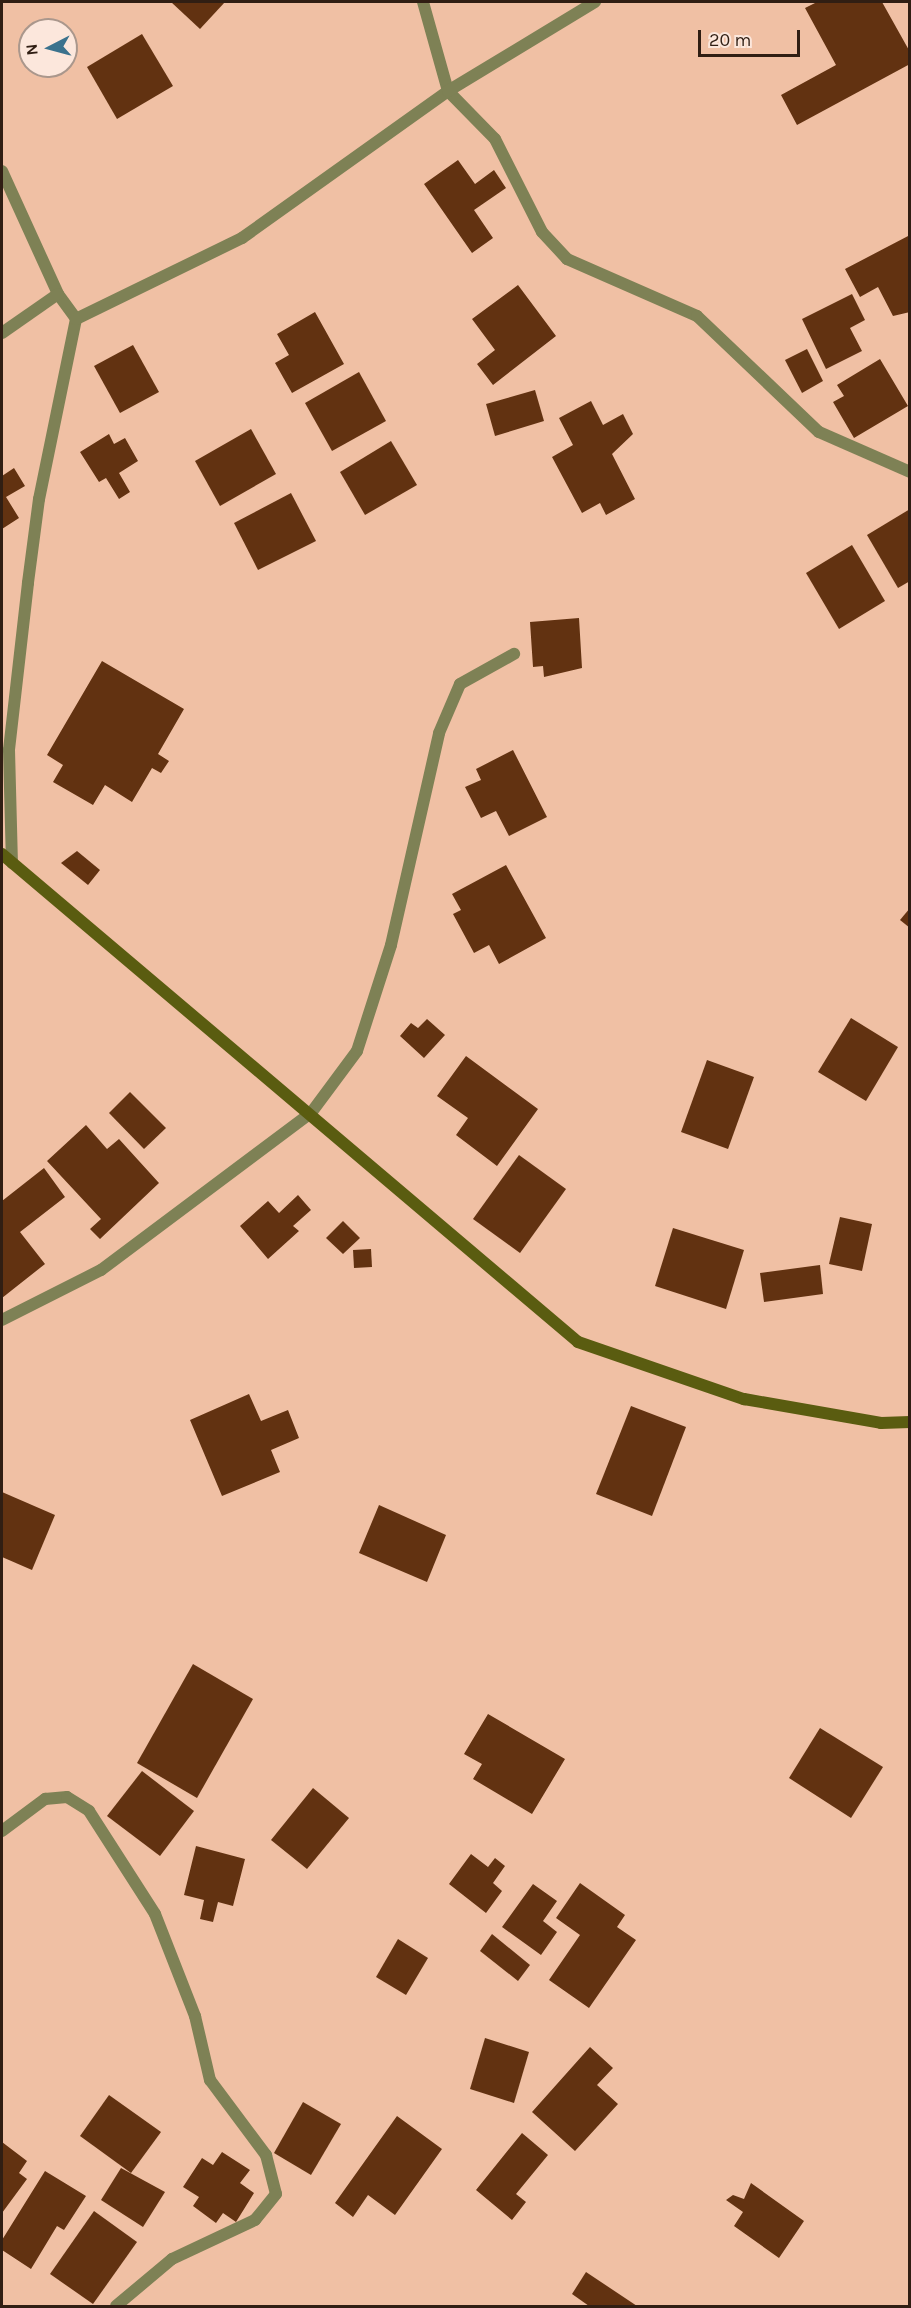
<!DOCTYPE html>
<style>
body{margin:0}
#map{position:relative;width:911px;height:2308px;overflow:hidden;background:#f0c0a4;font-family:Karla,sans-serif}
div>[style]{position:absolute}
.building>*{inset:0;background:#623211}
.street>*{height:12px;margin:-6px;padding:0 6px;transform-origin:6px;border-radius:6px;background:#7e8155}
.secondary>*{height:12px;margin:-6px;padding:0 6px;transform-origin:6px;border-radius:6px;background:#5a5c10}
span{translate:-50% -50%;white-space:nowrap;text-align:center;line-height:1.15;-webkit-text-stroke:6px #fce7dc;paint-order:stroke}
.frame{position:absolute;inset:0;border:3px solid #301e13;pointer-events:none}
.north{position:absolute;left:18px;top:18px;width:60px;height:60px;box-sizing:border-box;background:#fce7dc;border:2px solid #aa978c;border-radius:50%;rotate:264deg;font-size:16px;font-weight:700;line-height:24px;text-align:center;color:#301e13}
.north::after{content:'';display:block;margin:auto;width:21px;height:27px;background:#3b728d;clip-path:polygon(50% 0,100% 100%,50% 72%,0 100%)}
.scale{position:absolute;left:698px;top:30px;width:102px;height:27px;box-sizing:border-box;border:3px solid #301e13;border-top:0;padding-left:8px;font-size:18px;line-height:21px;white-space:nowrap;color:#301e13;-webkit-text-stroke:4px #fce7dc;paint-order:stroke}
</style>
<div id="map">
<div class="building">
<i style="clip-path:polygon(171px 2px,225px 2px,200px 29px)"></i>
<i style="clip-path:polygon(817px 2px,882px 2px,910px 52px,910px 64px,797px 125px,781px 95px,836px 65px,805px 8px)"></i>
<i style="clip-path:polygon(142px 34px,173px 86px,117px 119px,87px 67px)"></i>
<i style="clip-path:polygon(458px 160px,475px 184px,494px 170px,506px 188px,474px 210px,493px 238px,472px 253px,424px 184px)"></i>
<i style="clip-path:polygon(910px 235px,910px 312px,893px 316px,878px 287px,860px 297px,845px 269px)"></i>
<i style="clip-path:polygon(518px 285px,556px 336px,493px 385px,477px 364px,495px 350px,472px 319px)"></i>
<i style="clip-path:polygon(852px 294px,865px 320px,850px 328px,862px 351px,826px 369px,802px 319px)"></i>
<i style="clip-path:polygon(315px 312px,344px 364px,292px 393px,275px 363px,289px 355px,277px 334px)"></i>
<i style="clip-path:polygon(133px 345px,159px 392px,120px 413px,94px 366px)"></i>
<i style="clip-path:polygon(807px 349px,823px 381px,802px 393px,785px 360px)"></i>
<i style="clip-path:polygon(880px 359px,908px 406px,854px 438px,833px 402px,844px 396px,837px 385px)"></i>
<i style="clip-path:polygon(359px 372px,386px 421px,332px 451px,305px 403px)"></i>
<i style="clip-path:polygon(535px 390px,544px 421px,495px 436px,486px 404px)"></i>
<i style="clip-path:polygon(591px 401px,603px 425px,623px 414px,633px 434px,612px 454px,635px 499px,606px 515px,600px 503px,582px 513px,552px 457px,573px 445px,559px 418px)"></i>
<i style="clip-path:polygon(251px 429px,276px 474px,220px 506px,195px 461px)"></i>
<i style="clip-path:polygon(109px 434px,114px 444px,125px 438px,138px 461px,119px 473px,130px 492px,119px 499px,106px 478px,99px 482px,80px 452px)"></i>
<i style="clip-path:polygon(391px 441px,417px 485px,365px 515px,340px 472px)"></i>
<i style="clip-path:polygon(14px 468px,25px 486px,6px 497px,19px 518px,2px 529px,2px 476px)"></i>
<i style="clip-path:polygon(291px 493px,316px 541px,258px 570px,234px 523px)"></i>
<i style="clip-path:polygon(910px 509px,910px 581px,898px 588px,867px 535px)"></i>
<i style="clip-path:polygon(852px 545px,885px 601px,839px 629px,806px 573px)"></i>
<i style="clip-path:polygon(579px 618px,582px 668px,544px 677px,543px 666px,533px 667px,530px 622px)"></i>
<i style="clip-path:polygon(102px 661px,184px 709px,158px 754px,169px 761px,161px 773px,152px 768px,132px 802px,105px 785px,93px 805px,53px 782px,63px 765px,47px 755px)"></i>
<i style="clip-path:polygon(513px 750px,547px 817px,509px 836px,496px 811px,481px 818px,465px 787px,481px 780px,476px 769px)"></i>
<i style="clip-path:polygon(77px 851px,100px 870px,88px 885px,61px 863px)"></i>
<i style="clip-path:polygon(506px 865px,546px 938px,499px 964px,489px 945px,474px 953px,453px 914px,461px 910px,452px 894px)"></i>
<i style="clip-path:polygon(910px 908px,910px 928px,900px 920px)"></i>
<i style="clip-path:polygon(851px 1018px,898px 1047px,866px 1101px,818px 1072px)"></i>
<i style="clip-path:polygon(427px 1019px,445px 1035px,424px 1058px,400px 1036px,411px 1023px,418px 1028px)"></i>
<i style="clip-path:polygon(466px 1056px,538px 1109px,497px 1166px,456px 1135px,468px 1118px,437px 1096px)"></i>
<i style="clip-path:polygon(707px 1060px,754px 1077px,728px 1149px,681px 1132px)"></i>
<i style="clip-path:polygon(130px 1092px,166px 1128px,144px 1149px,109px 1113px)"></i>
<i style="clip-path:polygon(86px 1125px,107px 1149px,119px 1139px,159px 1183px,100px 1239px,90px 1229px,101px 1219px,47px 1161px)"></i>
<i style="clip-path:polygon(519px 1155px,566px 1189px,520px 1253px,473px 1219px)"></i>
<i style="clip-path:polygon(44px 1168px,65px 1197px,20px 1232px,45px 1264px,2px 1298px,2px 1201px)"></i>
<i style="clip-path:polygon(298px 1195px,311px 1210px,293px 1226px,299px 1231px,268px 1259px,240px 1226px,268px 1201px,279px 1213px)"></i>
<i style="clip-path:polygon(840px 1217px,872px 1224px,862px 1271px,829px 1264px)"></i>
<i style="clip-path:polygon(343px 1221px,360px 1238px,343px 1254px,326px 1238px)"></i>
<i style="clip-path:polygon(673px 1228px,744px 1250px,726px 1309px,655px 1286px)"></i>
<i style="clip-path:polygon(371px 1249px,372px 1267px,354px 1268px,353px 1250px)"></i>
<i style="clip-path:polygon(820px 1265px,823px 1294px,764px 1302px,760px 1273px)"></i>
<i style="clip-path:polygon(249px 1394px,261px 1421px,288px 1410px,299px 1438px,271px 1450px,280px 1472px,222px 1496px,190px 1420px)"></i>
<i style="clip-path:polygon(631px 1406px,686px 1427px,652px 1516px,596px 1494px)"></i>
<i style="clip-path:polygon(2px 1492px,55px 1515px,32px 1570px,2px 1557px)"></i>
<i style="clip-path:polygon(379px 1505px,446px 1535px,427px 1582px,359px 1553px)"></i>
<i style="clip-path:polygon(193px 1664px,253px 1699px,197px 1798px,137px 1763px)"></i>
<i style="clip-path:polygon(488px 1714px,565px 1759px,532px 1814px,473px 1779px,482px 1764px,464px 1754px)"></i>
<i style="clip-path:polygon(820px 1728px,883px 1767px,851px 1818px,789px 1778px)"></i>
<i style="clip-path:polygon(142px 1771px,194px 1811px,160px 1856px,107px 1816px)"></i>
<i style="clip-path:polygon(313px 1788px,349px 1818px,307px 1869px,271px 1840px)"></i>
<i style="clip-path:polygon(196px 1846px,245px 1859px,233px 1906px,218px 1902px,213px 1922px,200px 1919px,204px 1900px,184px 1895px)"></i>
<i style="clip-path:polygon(471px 1854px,488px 1867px,495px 1858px,505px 1866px,493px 1883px,502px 1891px,486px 1913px,449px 1884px)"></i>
<i style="clip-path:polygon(580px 1883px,625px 1915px,617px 1927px,636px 1940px,589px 2008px,549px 1980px,580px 1935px,556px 1918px)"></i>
<i style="clip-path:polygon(533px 1884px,557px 1901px,543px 1921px,557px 1932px,541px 1955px,502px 1927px)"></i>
<i style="clip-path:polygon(492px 1934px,530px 1965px,518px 1981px,480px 1951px)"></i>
<i style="clip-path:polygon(398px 1939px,428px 1958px,406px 1995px,376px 1977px)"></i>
<i style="clip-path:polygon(485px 2038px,529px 2052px,514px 2103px,470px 2089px)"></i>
<i style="clip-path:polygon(590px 2047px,613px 2068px,597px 2085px,618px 2104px,575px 2151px,532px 2112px)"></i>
<i style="clip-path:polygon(109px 2095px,161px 2132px,131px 2173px,80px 2136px)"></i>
<i style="clip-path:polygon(303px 2102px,341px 2124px,311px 2175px,274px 2153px)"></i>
<i style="clip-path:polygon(397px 2116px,442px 2149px,395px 2215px,368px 2195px,353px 2217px,335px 2203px)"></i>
<i style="clip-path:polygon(522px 2133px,548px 2155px,516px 2194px,526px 2202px,512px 2220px,476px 2190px)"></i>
<i style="clip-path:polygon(2px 2142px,27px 2161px,19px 2173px,27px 2179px,2px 2213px)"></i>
<i style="clip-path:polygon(222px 2152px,250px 2170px,240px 2183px,254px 2193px,236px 2222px,223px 2213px,216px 2223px,193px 2206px,199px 2197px,183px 2187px,202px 2158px,213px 2165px)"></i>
<i style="clip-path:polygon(121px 2168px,165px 2192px,143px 2227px,101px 2200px)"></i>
<i style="clip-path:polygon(45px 2171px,86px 2196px,64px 2230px,57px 2226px,31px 2269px,2px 2250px,2px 2240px)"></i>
<i style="clip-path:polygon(751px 2183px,804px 2221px,779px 2258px,734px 2226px,743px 2212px,726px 2200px,733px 2195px,744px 2199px)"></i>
<i style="clip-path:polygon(94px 2211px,137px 2242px,93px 2304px,50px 2274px)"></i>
<i style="clip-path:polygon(586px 2272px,637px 2306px,589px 2306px,572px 2294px)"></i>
</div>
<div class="street">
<i style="left:423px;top:2px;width:92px;rotate:74.3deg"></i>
<i style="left:448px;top:91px;width:67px;rotate:45.6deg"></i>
<i style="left:495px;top:139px;width:104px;rotate:63.2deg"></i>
<i style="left:542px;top:232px;width:37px;rotate:47deg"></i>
<i style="left:567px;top:259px;width:142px;rotate:23.7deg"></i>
<i style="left:697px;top:316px;width:168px;rotate:43.6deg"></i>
<i style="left:819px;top:432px;width:99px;rotate:23.7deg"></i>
<i style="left:2px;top:171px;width:135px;rotate:65.5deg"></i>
<i style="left:58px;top:294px;width:31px;rotate:54deg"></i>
<i style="left:76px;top:319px;width:184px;rotate:101.6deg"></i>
<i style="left:39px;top:499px;width:85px;rotate:97.5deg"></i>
<i style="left:28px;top:583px;width:168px;rotate:96.5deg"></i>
<i style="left:9px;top:750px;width:113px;rotate:88.5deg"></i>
<i style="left:76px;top:319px;width:185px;rotate:-26deg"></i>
<i style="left:242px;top:238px;width:253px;rotate:-35.5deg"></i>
<i style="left:448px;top:91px;width:172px;rotate:-31.2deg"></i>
<i style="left:2px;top:333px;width:68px;rotate:-34.9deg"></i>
<i style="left:2px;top:1320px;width:111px;rotate:-26.8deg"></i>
<i style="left:101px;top:1270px;width:262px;rotate:-36.8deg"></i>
<i style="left:311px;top:1113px;width:77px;rotate:-53.4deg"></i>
<i style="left:357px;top:1051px;width:111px;rotate:-72.2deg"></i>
<i style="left:391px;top:945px;width:217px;rotate:-77.2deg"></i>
<i style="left:439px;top:733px;width:53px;rotate:-66.8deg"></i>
<i style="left:460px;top:684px;width:62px;rotate:-29.1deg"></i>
<i style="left:2px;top:1831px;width:54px;rotate:-36.7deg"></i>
<i style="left:45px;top:1799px;width:22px;rotate:-5deg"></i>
<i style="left:67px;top:1797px;width:26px;rotate:32deg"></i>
<i style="left:89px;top:1811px;width:122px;rotate:57.3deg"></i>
<i style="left:155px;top:1914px;width:110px;rotate:68.6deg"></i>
<i style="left:195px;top:2016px;width:66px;rotate:76.8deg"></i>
<i style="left:210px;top:2080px;width:94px;rotate:53.3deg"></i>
<i style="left:266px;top:2155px;width:40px;rotate:75.6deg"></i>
<i style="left:276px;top:2194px;width:33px;rotate:129deg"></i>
<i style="left:255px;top:2220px;width:92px;rotate:154.8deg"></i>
<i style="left:172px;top:2259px;width:73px;rotate:140deg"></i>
</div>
<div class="secondary">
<i style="left:2px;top:854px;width:755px;rotate:40.27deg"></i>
<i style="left:578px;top:1342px;width:176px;rotate:19deg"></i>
<i style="left:744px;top:1399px;width:139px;rotate:9.9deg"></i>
<i style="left:881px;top:1423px;width:29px;rotate:-2deg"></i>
</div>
<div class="frame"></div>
<div class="north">N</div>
<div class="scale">20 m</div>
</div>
